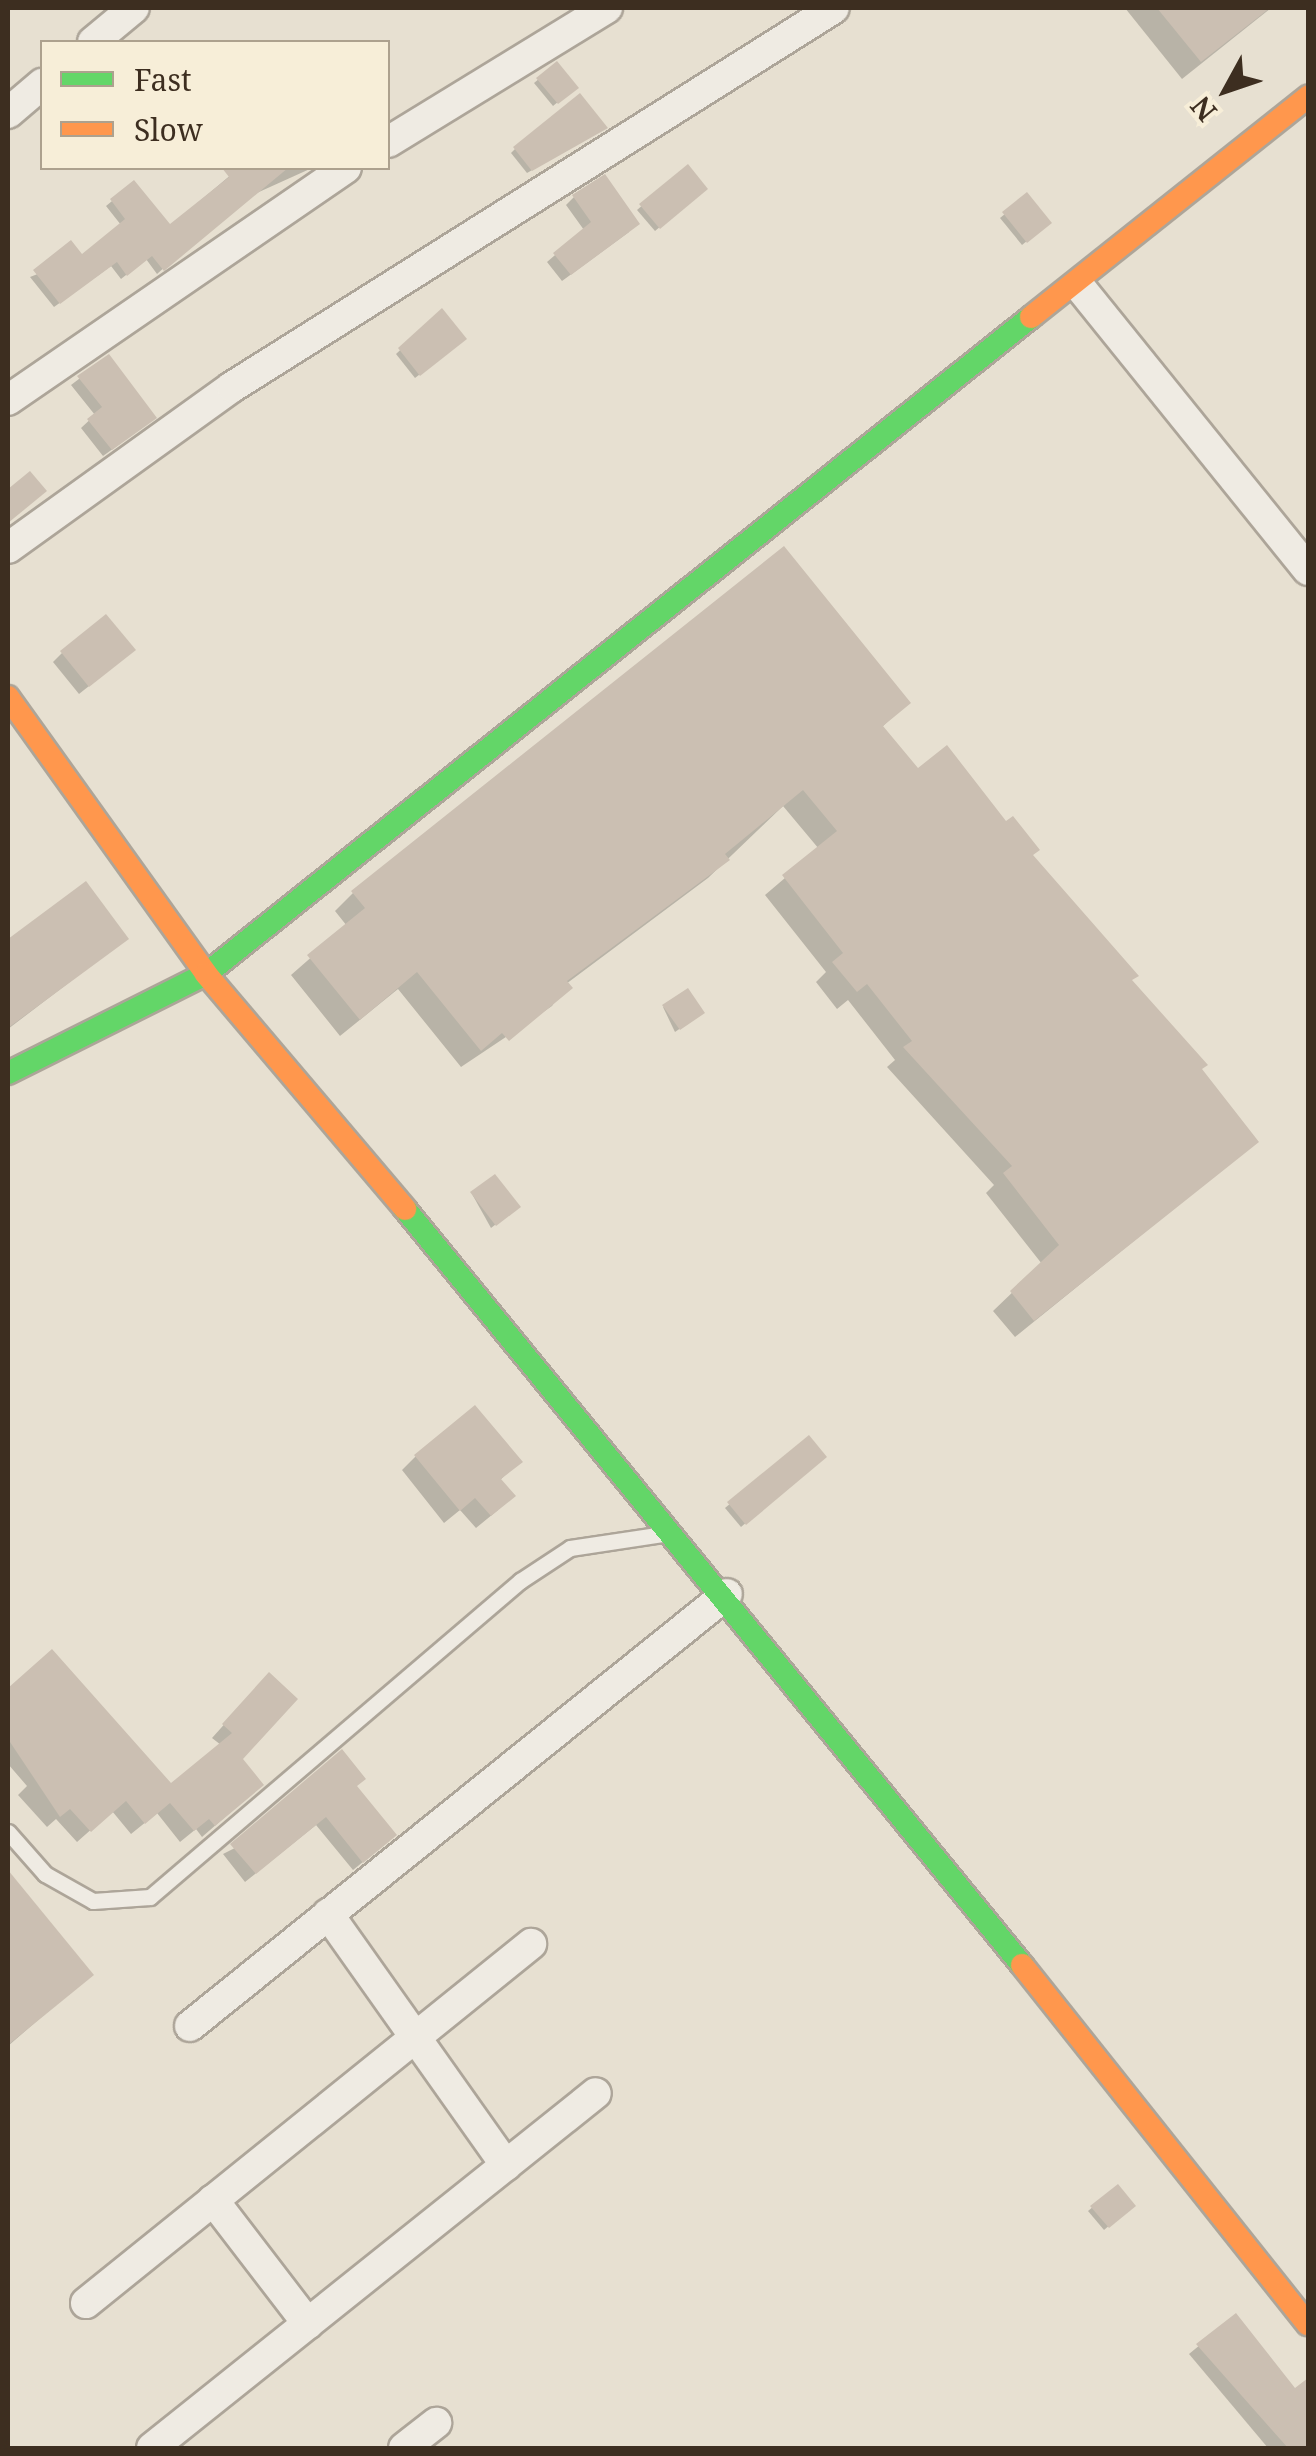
<!DOCTYPE html>
<style>
body{margin:0}
#map{position:relative;width:1316px;height:2456px;overflow:hidden;background:#e7e0d1;font-family:"Noto Serif",serif}
div>[style]{position:absolute}
.shadow>*{inset:0;background:#0003}
.building>*{inset:0;background:#cbbfb2}
.roads{filter:drop-shadow(2px 0 #ada599) drop-shadow(-2px 0 #ada599) drop-shadow(0 2px #ada599) drop-shadow(0 -2px #ada599)}
.lane>*{height:15px;margin:-7.5px;padding:0 7.5px;transform-origin:7.5px;border-radius:7.5px;background:#efebe3}
.street>*{height:30px;margin:-15px;padding:0 15px;transform-origin:15px;border-radius:15px;background:#efebe3}
.fast>*{height:22px;margin:-11px;padding:0 11px;transform-origin:11px;border-radius:11px;background:#63d668}
.slow>*{height:22px;margin:-11px;padding:0 11px;transform-origin:11px;border-radius:11px;background:#ff974d}
span{translate:-50% -50%;white-space:nowrap;text-align:center;line-height:1.15;-webkit-text-stroke:8px #f7eed8;paint-order:stroke}
.frame{position:absolute;inset:0;border:10px solid #3d2e20;pointer-events:none}
.legend{position:absolute;left:40px;top:40px;width:350px;height:130px;box-sizing:border-box;background:#f7eed8;border:2px solid #ada18e;margin:0;padding:12px 18px;list-style:none;font-size:30px;color:#3d2e20}
.legend li{display:flex;align-items:center;gap:20px;height:50px}
.legend b{width:50px;border:2px solid #ada18e}
.north{position:absolute;left:1176px;top:40px;width:100px;height:100px;-webkit-text-stroke:8px #f7eed8;paint-order:stroke;rotate:230deg;font-size:28px;font-weight:700;line-height:40px;text-align:center;color:#3d2e20}
.north::after{content:'';display:block;margin:auto;width:35px;height:45px;background:#3d2e20;clip-path:polygon(50% 0,100% 100%,50% 72%,0 100%)}
</style>
<div id="map">
<div class="shadow">
<i style="clip-path:polygon(1125px 8px,1271px 8px,1182px 79px)"></i>
<i style="clip-path:polygon(557px 64px,576px 87px,553px 106px,534px 83px)"></i>
<i style="clip-path:polygon(601px 131px,527px 173px,511px 153px,515px 149px)"></i>
<i style="clip-path:polygon(687px 167px,705px 189px,655px 231px,637px 210px)"></i>
<i style="clip-path:polygon(239px 168px,312px 168px,237px 202px,157px 274px,146px 259px,121px 279px,111px 266px,54px 307px,30px 277px,81px 257px,121px 225px,106px 206px,134px 183px,169px 227px)"></i>
<i style="clip-path:polygon(1027px 196px,1049px 223px,1022px 245px,1000px 218px)"></i>
<i style="clip-path:polygon(574px 197px,629px 232px,562px 281px,547px 262px,584px 230px,566px 205px)"></i>
<i style="clip-path:polygon(442px 311px,460px 343px,415px 378px,396px 354px)"></i>
<i style="clip-path:polygon(108px 357px,146px 425px,103px 456px,81px 428px,95px 415px,71px 385px)"></i>
<i style="clip-path:polygon(62px 653px,123px 659px,79px 694px,53px 662px)"></i>
<i style="clip-path:polygon(907px 703px,882px 727px,918px 771px,1031px 856px,1256px 1142px,1015px 1337px,993px 1311px,1042px 1264px,986px 1193px,994px 1185px,887px 1067px,895px 1060px,848px 1000px,837px 1009px,816px 982px,826px 972px,765px 895px,819px 849px,783px 806px,708px 878px,566px 984px,552px 1006px,461px 1067px,398px 989px,340px 1036px,291px 975px,347px 926px,335px 911px,353px 893px)"></i>
<i style="clip-path:polygon(86px 885px,126px 939px,8px 1029px,8px 942px)"></i>
<i style="clip-path:polygon(663px 1007px,698px 1016px,675px 1032px)"></i>
<i style="clip-path:polygon(472px 1194px,514px 1210px,491px 1228px)"></i>
<i style="clip-path:polygon(809px 1438px,824px 1456px,741px 1527px,725px 1508px)"></i>
<i style="clip-path:polygon(416px 1456px,519px 1462px,499px 1481px,498px 1510px,476px 1528px,460px 1510px,444px 1523px,402px 1470px)"></i>
<i style="clip-path:polygon(52px 1652px,171px 1786px,221px 1745px,212px 1738px,257px 1688px,240px 1759px,248px 1797px,202px 1837px,196px 1829px,180px 1842px,157px 1813px,131px 1834px,112px 1811px,77px 1842px,56px 1819px,47px 1827px,18px 1795px,27px 1786px,8px 1764px,8px 1691px)"></i>
<i style="clip-path:polygon(355px 1787px,385px 1844px,353px 1870px,316px 1825px,245px 1882px,223px 1854px)"></i>
<i style="clip-path:polygon(8px 1874px,90px 1975px,8px 2046px)"></i>
<i style="clip-path:polygon(1117px 2187px,1133px 2205px,1104px 2230px,1088px 2211px)"></i>
<i style="clip-path:polygon(1235px 2316px,1308px 2409px,1308px 2448px,1268px 2448px,1189px 2354px)"></i>
</div>
<div class="building">
<i style="clip-path:polygon(1157px 8px,1270px 8px,1201px 62px)"></i>
<i style="clip-path:polygon(557px 61px,579px 88px,558px 104px,536px 78px)"></i>
<i style="clip-path:polygon(580px 93px,608px 128px,532px 171px,513px 147px)"></i>
<i style="clip-path:polygon(688px 164px,708px 189px,660px 229px,639px 204px)"></i>
<i style="clip-path:polygon(222px 168px,288px 168px,164px 271px,152px 256px,127px 276px,117px 262px,60px 304px,33px 270px,71px 240px,82px 254px,125px 219px,110px 199px,134px 180px,170px 224px,229px 177px)"></i>
<i style="clip-path:polygon(605px 174px,640px 224px,571px 275px,553px 253px,591px 222px,572px 195px)"></i>
<i style="clip-path:polygon(1027px 192px,1052px 223px,1027px 243px,1002px 212px)"></i>
<i style="clip-path:polygon(442px 308px,467px 339px,420px 376px,398px 348px)"></i>
<i style="clip-path:polygon(109px 354px,157px 418px,112px 450px,87px 419px,102px 407px,77px 376px)"></i>
<i style="clip-path:polygon(30px 471px,47px 491px,8px 523px,8px 489px)"></i>
<i style="clip-path:polygon(784px 546px,911px 703px,883px 726px,918px 768px,947px 745px,1006px 821px,1013px 816px,1040px 850px,1033px 855px,1139px 976px,1132px 980px,1208px 1065px,1202px 1069px,1259px 1142px,1034px 1321px,1010px 1291px,1059px 1245px,1003px 1173px,1012px 1166px,903px 1047px,912px 1041px,867px 984px,857px 992px,832px 962px,843px 953px,782px 875px,837px 831px,803px 790px,725px 854px,730px 860px,567px 981px,573px 988px,509px 1041px,502px 1033px,481px 1051px,417px 972px,360px 1020px,307px 955px,365px 908px,351px 891px)"></i>
<i style="clip-path:polygon(106px 614px,136px 650px,89px 687px,60px 651px)"></i>
<i style="clip-path:polygon(86px 881px,129px 939px,8px 1028px,8px 939px)"></i>
<i style="clip-path:polygon(688px 988px,705px 1013px,680px 1030px,662px 1005px)"></i>
<i style="clip-path:polygon(495px 1174px,521px 1207px,496px 1226px,470px 1192px)"></i>
<i style="clip-path:polygon(475px 1405px,523px 1462px,501px 1479px,516px 1496px,491px 1516px,475px 1498px,460px 1511px,414px 1455px)"></i>
<i style="clip-path:polygon(809px 1435px,827px 1457px,746px 1525px,727px 1502px)"></i>
<i style="clip-path:polygon(52px 1649px,171px 1783px,232px 1733px,222px 1724px,269px 1672px,298px 1699px,243px 1759px,264px 1785px,215px 1826px,209px 1819px,194px 1831px,170px 1803px,145px 1824px,126px 1801px,91px 1832px,70px 1809px,60px 1817px,8px 1739px,8px 1688px)"></i>
<i style="clip-path:polygon(342px 1749px,366px 1779px,357px 1786px,397px 1835px,363px 1863px,326px 1817px,256px 1874px,230px 1844px)"></i>
<i style="clip-path:polygon(8px 1870px,94px 1975px,8px 2045px)"></i>
<i style="clip-path:polygon(1118px 2184px,1136px 2206px,1109px 2228px,1090px 2206px)"></i>
<i style="clip-path:polygon(1236px 2313px,1295px 2388px,1308px 2378px,1308px 2448px,1288px 2448px,1196px 2344px)"></i>
</div>
<div class="roads">
<div class="lane">
<i style="left:8px;top:1832px;width:56px;rotate:48.6deg"></i>
<i style="left:45px;top:1874px;width:55px;rotate:29.4deg"></i>
<i style="left:93px;top:1901px;width:57px;rotate:-4deg"></i>
<i style="left:150px;top:1897px;width:487px;rotate:-40.5deg"></i>
<i style="left:520px;top:1581px;width:60px;rotate:-33.4deg"></i>
<i style="left:570px;top:1548px;width:100px;rotate:-8.6deg"></i>
</div>
<div class="street">
<i style="left:93px;top:42px;width:53px;rotate:-39.7deg"></i>
<i style="left:8px;top:113px;width:45px;rotate:-40.5deg"></i>
<i style="left:388px;top:142px;width:257px;rotate:-31.5deg"></i>
<i style="left:1079px;top:286px;width:365px;rotate:51.1deg"></i>
<i style="left:8px;top:400px;width:410px;rotate:-34.5deg"></i>
<i style="left:8px;top:548px;width:276px;rotate:-35.7deg"></i>
<i style="left:232px;top:387px;width:711px;rotate:-32.19deg"></i>
<i style="left:328px;top:1914px;width:308px;rotate:54.7deg"></i>
<i style="left:190px;top:2026px;width:689px;rotate:-38.82deg"></i>
<i style="left:213px;top:2200px;width:156px;rotate:52.5deg"></i>
<i style="left:86px;top:2303px;width:572px;rotate:-38.89deg"></i>
<i style="left:152px;top:2448px;width:568px;rotate:-38.64deg"></i>
<i style="left:404px;top:2448px;width:41px;rotate:-38deg"></i>
</div>
<div class="fast">
<i style="left:8px;top:1073px;width:221px;rotate:-26.6deg"></i>
<i style="left:206px;top:974px;width:1055px;rotate:-38.53deg"></i>
<i style="left:405px;top:1209px;width:976px;rotate:50.78deg"></i>
</div>
<div class="slow">
<i style="left:1031px;top:317px;width:354px;rotate:-38.5deg"></i>
<i style="left:8px;top:697px;width:340px;rotate:54.4deg"></i>
<i style="left:206px;top:974px;width:308px;rotate:49.7deg"></i>
<i style="left:1022px;top:1965px;width:459px;rotate:51.5deg"></i>
</div>
</div>
<div class="frame"></div>
<ul class="legend">
<li><b style="height:12px;background:#63d668"></b>Fast</li>
<li><b style="height:12px;background:#ff974d"></b>Slow</li>
</ul>
<div class="north">N</div>
</div>
